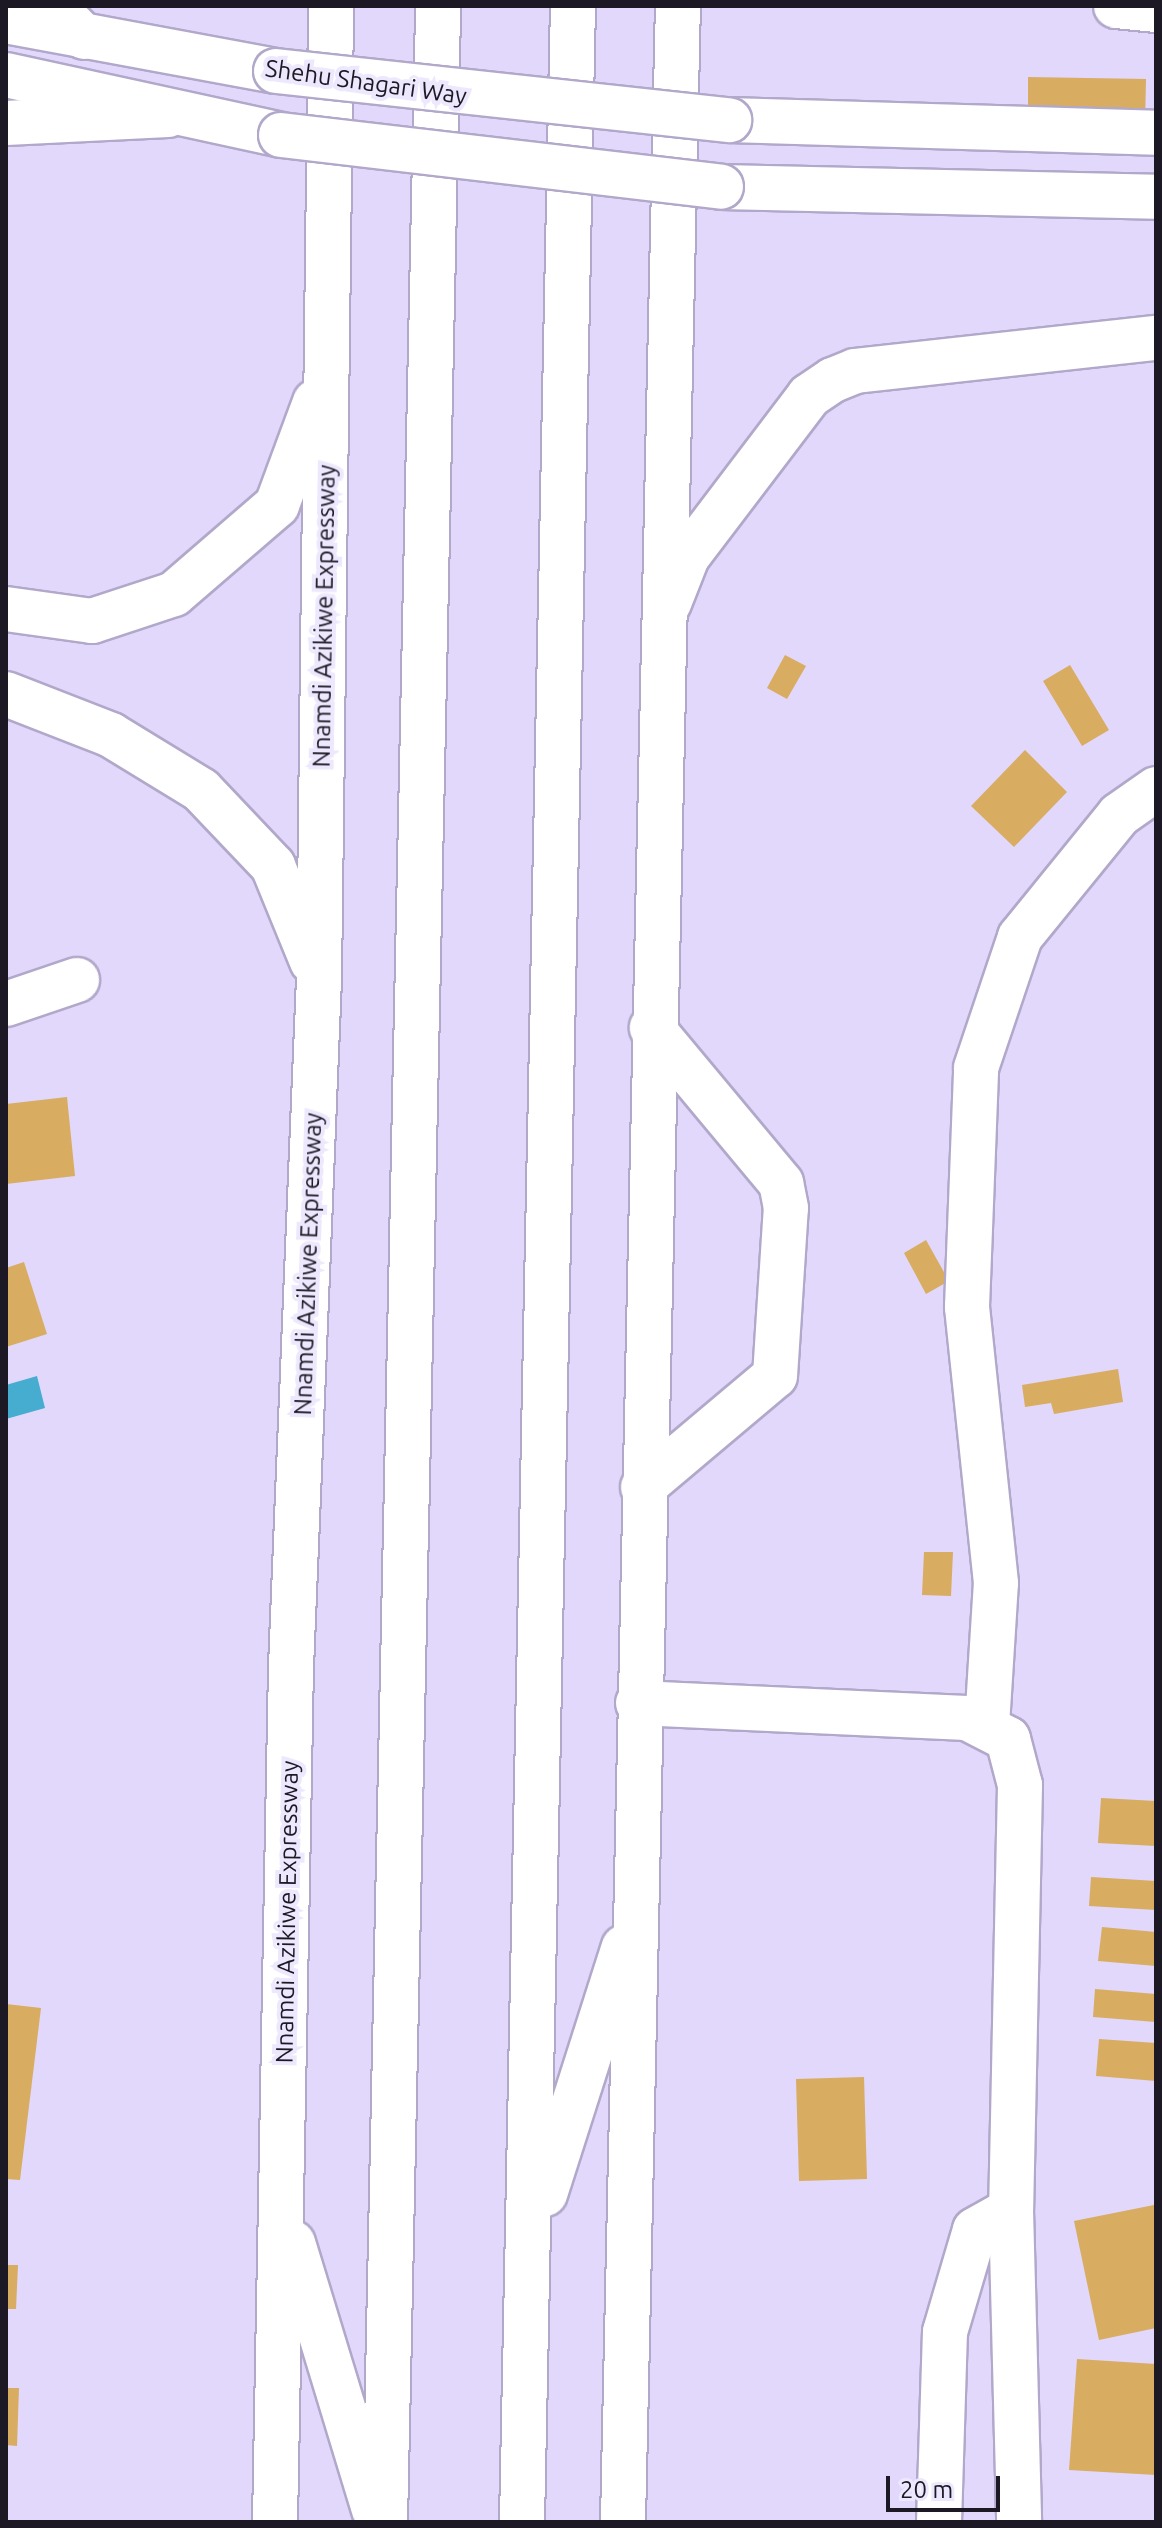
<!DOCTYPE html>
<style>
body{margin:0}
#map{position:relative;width:1162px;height:2528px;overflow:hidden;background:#e1d8fb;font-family:Ubuntu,sans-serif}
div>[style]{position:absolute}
.water>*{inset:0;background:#46acd0}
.building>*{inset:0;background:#d8ac61}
.roads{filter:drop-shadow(2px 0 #b1a8ca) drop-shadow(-2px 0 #b1a8ca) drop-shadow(0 2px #b1a8ca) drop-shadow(0 -2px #b1a8ca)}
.minor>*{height:44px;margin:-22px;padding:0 22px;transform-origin:22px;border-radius:22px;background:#fff}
.major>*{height:44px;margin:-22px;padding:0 22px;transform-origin:22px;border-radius:22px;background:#fff}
.highway>*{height:44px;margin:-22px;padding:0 22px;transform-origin:22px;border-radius:22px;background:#fff}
.bridges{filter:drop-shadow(2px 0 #b1a8ca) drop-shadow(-2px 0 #b1a8ca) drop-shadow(0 2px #b1a8ca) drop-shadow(0 -2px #b1a8ca)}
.major-bridge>*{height:44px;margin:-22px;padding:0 22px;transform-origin:22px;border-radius:22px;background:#fff}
span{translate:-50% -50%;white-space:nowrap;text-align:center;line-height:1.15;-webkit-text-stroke:8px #ede8fd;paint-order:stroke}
.street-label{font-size:24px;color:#1c1925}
.frame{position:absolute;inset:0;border:8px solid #1c1925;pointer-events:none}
.scale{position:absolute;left:886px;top:2476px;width:114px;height:36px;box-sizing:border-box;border:4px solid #1c1925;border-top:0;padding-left:10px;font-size:24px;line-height:28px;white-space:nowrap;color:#1c1925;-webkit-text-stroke:6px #ede8fd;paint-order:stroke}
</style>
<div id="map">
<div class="water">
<i style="clip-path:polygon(37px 1376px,45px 1408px,6px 1419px,6px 1385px)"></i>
</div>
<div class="building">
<i style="clip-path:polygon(1028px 77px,1146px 79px,1145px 123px,1028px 122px)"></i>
<i style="clip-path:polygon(785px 655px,806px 666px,787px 699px,767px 688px)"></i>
<i style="clip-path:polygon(1070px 665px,1109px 730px,1082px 746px,1043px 681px)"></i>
<i style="clip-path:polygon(1025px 750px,1067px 792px,1014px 847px,971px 806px)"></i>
<i style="clip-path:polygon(67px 1097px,75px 1176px,6px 1184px,6px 1104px)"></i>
<i style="clip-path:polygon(926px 1240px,949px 1281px,926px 1294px,904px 1253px)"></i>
<i style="clip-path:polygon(24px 1262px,47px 1334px,6px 1347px,6px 1268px)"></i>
<i style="clip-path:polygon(1118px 1369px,1123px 1402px,1054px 1414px,1051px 1403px,1025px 1407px,1022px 1385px)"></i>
<i style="clip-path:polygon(924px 1552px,953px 1552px,951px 1596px,922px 1595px)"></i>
<i style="clip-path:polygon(1101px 1798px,1156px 1801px,1156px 1846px,1098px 1843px)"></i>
<i style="clip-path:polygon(1091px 1877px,1156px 1881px,1156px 1910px,1089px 1906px)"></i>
<i style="clip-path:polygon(1102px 1927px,1156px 1932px,1156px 1966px,1098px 1961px)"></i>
<i style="clip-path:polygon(1095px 1989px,1156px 1994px,1156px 2022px,1093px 2017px)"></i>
<i style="clip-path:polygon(6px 2004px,41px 2008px,20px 2180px,6px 2179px)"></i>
<i style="clip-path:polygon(1099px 2039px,1156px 2043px,1156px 2081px,1096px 2076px)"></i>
<i style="clip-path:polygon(864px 2077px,867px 2179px,799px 2181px,796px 2079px)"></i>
<i style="clip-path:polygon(1154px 2205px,1156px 2328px,1099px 2340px,1074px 2221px)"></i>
<i style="clip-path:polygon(6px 2265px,18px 2265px,16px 2309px,6px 2309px)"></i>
<i style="clip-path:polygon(1077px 2359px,1156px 2364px,1156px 2475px,1069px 2470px)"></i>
<i style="clip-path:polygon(6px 2388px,19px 2388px,17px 2446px,6px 2445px)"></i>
</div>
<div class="roads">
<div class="minor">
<i style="left:6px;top:1004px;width:75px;rotate:-18.7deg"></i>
<i style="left:643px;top:1487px;width:172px;rotate:-40.1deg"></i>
<i style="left:775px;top:1376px;width:168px;rotate:-86.3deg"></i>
<i style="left:786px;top:1208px;width:25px;rotate:-101deg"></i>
<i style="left:781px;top:1183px;width:202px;rotate:-129.8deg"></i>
<i style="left:638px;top:1703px;width:329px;rotate:2.6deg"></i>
<i style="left:967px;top:1718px;width:46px;rotate:27.1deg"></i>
<i style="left:1008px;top:1739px;width:48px;rotate:75.4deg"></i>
<i style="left:1020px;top:1785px;width:425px;rotate:91.2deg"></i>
<i style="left:1011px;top:2210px;width:312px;rotate:88.5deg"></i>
<i style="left:987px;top:1725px;width:142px;rotate:-86.4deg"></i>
<i style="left:996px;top:1583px;width:278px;rotate:-96deg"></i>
<i style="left:967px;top:1307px;width:239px;rotate:-87.8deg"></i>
<i style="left:976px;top:1068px;width:138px;rotate:-71.4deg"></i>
<i style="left:1020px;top:937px;width:157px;rotate:-50.9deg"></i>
<i style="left:1119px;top:815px;width:45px;rotate:-35.1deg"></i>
<i style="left:939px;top:2522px;width:190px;rotate:-88.2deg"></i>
<i style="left:945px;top:2332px;width:106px;rotate:-73.6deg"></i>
<i style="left:975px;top:2230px;width:41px;rotate:-29.1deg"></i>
</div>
<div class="major">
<i style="left:6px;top:21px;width:275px;rotate:10.5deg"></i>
<i style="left:6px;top:75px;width:281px;rotate:12.3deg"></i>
<i style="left:729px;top:120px;width:427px;rotate:1.7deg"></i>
<i style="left:721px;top:187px;width:435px;rotate:1.3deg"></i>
</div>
<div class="highway">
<i style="left:54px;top:6px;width:43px;rotate:45.9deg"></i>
<i style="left:1116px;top:6px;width:40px;rotate:5.7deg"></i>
<i style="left:6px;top:123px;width:162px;rotate:-2.8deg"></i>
<i style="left:669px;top:603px;width:49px;rotate:-68.6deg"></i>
<i style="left:687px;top:557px;width:202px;rotate:-52.8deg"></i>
<i style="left:809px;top:396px;width:29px;rotate:-34deg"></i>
<i style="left:833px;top:380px;width:24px;rotate:-22deg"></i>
<i style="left:855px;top:371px;width:303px;rotate:-6.3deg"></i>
<i style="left:6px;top:609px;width:87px;rotate:7.9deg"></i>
<i style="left:92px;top:621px;width:86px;rotate:-18.2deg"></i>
<i style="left:174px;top:594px;width:136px;rotate:-40.8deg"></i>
<i style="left:277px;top:505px;width:110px;rotate:-69.7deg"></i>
<i style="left:6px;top:694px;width:113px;rotate:21.3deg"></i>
<i style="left:111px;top:735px;width:105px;rotate:31.4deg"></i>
<i style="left:201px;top:790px;width:105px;rotate:46.5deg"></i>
<i style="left:273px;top:866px;width:103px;rotate:67.7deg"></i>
<i style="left:545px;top:2194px;width:259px;rotate:-72.3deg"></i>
<i style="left:293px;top:2243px;width:279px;rotate:73.1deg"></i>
<i style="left:275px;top:2522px;width:855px;rotate:-88.93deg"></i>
<i style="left:291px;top:1667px;width:688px;rotate:-87.67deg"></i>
<i style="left:319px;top:980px;width:974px;rotate:-89.29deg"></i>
<i style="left:385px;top:2522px;width:2517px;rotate:-88.79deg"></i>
<i style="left:522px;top:2522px;width:2517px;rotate:-88.84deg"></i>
<i style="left:623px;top:2522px;width:2517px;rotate:-88.75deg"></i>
</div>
</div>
<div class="bridges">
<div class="major-bridge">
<i style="left:276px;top:71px;width:456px;rotate:6.2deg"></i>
<i style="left:281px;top:135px;width:443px;rotate:6.7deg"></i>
</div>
</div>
<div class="street-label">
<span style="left:366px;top:82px;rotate:8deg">Shehu Shagari Way</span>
<span style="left:324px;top:616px;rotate:-89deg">Nnamdi Azikiwe Expressway</span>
<span style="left:308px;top:1264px;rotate:-88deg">Nnamdi Azikiwe Expressway</span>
<span style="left:287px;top:1912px;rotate:-89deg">Nnamdi Azikiwe Expressway</span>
</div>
<div class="frame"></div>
<div class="scale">20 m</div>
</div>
